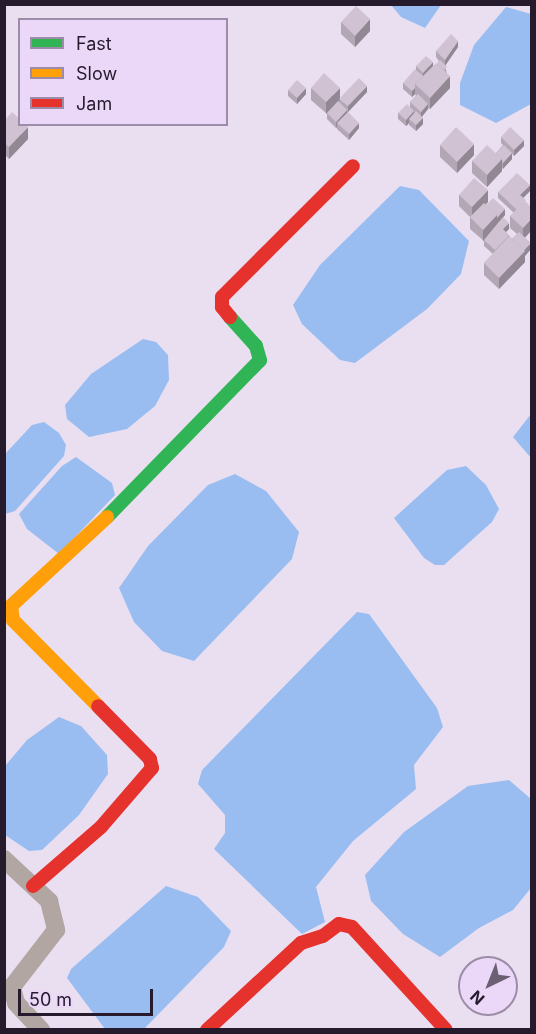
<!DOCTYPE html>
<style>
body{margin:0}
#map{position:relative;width:536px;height:1034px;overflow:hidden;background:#eadff1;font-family:Inter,sans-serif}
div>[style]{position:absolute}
.water>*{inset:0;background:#99bdf0}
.street>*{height:18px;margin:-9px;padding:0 9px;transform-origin:9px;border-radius:9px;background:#b2a6a3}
.fast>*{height:14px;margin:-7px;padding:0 7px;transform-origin:7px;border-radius:7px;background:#30b455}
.slow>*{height:14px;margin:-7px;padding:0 7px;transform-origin:7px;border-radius:7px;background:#ff9f0a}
.jam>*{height:14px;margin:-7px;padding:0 7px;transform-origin:7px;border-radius:7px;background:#e5322d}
.wall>*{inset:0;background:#b3a7b5}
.shaded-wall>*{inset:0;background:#928893}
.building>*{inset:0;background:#d0c2d2}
span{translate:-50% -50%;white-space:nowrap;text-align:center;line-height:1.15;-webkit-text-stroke:5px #ebd8f8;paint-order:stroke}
.frame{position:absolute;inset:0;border:6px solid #261a2d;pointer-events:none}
.legend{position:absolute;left:18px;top:18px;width:210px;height:108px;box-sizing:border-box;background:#ebd8f8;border:2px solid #9c8ca7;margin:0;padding:8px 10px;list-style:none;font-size:18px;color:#261a2d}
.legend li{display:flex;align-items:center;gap:12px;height:30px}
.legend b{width:30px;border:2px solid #9c8ca7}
.north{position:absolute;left:458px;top:956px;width:60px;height:60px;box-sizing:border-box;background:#ebd8f8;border:2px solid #9c8ca7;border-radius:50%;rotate:223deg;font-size:16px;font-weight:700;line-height:24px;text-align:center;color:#261a2d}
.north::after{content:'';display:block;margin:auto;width:21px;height:27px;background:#6b5f72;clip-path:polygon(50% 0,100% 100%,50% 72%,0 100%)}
.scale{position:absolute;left:18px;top:989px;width:135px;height:27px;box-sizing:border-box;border:3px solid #261a2d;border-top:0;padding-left:8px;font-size:18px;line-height:21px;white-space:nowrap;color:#261a2d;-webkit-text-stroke:4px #ebd8f8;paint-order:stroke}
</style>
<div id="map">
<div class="water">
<i style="clip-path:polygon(391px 5px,441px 5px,425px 28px,401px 17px)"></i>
<i style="clip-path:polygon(506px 7px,531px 14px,531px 104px,496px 123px,460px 105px,460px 83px,474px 45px)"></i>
<i style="clip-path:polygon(400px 186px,419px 190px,469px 241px,461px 274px,427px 309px,355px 363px,340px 360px,302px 324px,293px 305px,320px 265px)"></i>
<i style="clip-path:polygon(143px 339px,156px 342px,168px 355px,169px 380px,155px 406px,127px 429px,89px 437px,67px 419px,65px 405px,91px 374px)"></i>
<i style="clip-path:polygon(531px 414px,531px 458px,513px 437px)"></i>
<i style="clip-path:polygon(44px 422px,59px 433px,66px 445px,64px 456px,15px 511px,5px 514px,5px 454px,32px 425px)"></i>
<i style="clip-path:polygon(76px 457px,112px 483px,115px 495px,59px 554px,27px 529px,19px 514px,62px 466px)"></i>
<i style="clip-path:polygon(466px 466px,486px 485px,499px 509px,492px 522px,444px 565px,435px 565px,424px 558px,394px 518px,447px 470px)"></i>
<i style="clip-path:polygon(235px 474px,266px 491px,299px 532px,292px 559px,194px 661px,162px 651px,134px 622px,119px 588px,148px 546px,208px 485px)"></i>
<i style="clip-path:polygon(357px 612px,369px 614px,437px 708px,443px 727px,414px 765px,416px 789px,353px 841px,316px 887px,325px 922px,302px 934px,214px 849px,225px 833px,225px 815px,198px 784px,202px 770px)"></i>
<i style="clip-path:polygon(59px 717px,81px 726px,107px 755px,108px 774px,79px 815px,42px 850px,29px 851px,5px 835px,5px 766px,27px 740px)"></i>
<i style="clip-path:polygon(509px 780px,531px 799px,531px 888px,513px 910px,479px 928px,440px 957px,403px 934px,371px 901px,365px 875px,404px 832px,468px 786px)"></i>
<i style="clip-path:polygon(166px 886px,198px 897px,231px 931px,224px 947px,144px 1029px,105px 1029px,67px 978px,71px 969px)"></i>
</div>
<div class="street">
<i style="left:4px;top:859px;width:62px;rotate:43deg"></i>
<i style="left:49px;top:901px;width:30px;rotate:76deg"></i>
<i style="left:56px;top:930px;width:72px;rotate:127.7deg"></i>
<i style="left:12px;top:987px;width:16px;rotate:76deg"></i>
<i style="left:16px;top:1003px;width:37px;rotate:47deg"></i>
</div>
<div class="fast">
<i style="left:107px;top:517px;width:219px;rotate:-45.7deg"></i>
<i style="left:260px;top:360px;width:15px;rotate:-106deg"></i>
<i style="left:256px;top:346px;width:39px;rotate:-132deg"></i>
</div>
<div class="slow">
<i style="left:98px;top:706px;width:121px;rotate:-134.7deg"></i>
<i style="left:13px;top:620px;width:14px;rotate:-98deg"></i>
<i style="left:11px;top:606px;width:131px;rotate:-42.8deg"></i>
</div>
<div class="jam">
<i style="left:230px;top:317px;width:13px;rotate:-129deg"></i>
<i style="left:222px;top:307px;width:10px;rotate:-90deg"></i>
<i style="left:222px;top:297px;width:185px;rotate:-45deg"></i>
<i style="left:33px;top:886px;width:90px;rotate:-40.9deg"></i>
<i style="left:101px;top:827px;width:78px;rotate:-49.2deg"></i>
<i style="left:152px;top:768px;width:9px;rotate:-103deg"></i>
<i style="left:150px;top:759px;width:74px;rotate:-134.5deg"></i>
<i style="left:207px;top:1030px;width:128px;rotate:-42.8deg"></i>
<i style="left:301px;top:943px;width:23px;rotate:-18deg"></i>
<i style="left:323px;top:936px;width:20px;rotate:-37deg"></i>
<i style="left:339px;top:924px;width:13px;rotate:13deg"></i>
<i style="left:352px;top:927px;width:139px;rotate:47.6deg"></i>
</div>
<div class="wall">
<i style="clip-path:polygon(341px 22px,370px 31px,355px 47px,341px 34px)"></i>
<i style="clip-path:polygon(458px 47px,445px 65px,450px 88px,430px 109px,428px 108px,428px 109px,422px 116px,423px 124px,416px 131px,409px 125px,409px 123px,406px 126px,398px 119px,398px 113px,410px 107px,410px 102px,416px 96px,415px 94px,412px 97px,403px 89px,403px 83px,416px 71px,416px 66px,433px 66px,437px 64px,439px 61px,436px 57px,436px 51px)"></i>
<i style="clip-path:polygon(311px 88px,340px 98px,367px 92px,348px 112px,359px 128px,349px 140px,337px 129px,337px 127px,336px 128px,327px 119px,327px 114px,311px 100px)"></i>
<i style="clip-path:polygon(288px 90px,306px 94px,297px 104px,288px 96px)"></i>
<i style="clip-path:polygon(4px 121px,28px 139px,9px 159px,4px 154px)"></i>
<i style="clip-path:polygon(501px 137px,524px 146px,514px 156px,512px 154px,512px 159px,502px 169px,502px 171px,487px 187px,472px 173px,472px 161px,496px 153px,503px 145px,501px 143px)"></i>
<i style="clip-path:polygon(440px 145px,474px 155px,457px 173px,440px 157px)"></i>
<i style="clip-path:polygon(530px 191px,523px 198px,525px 238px,531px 249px,525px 256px,525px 262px,499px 289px,484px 275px,484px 263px,493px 254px,484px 246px,484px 241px,470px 229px,470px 217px,459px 206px,459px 195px,488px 202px,485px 204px,505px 215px,503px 217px,509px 229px,506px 232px,512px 239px,517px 234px,510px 228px,510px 216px,514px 213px,498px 198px,498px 192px)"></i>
</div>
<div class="shaded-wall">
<i style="clip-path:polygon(370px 19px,370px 31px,355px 47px,355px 36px)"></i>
<i style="clip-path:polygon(458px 41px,458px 47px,445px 66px,445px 60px)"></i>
<i style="clip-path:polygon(433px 62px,433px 68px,423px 79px,423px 73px)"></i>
<i style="clip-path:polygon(450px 76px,450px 88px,430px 109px,430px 98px)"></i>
<i style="clip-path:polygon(367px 86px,367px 92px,348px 112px,348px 106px)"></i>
<i style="clip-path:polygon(306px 88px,306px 94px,297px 104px,297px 98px)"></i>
<i style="clip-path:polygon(340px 88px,340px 100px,326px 114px,326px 102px)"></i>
<i style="clip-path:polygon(415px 88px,415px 94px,412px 97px,412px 91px)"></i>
<i style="clip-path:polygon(428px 104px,428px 109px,421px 118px,421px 112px)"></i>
<i style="clip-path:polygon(347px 110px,347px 116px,337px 123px,337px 127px,336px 128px,336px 122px)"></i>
<i style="clip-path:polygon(414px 111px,414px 117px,409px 119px,409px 123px,406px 126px,406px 120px)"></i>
<i style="clip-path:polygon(423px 118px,423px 124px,416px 131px,416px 125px)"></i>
<i style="clip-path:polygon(359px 123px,359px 128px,349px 140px,349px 134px)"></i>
<i style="clip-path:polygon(28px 127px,28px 139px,9px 159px,9px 147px)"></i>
<i style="clip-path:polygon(524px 140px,524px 146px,514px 156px,514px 150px)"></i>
<i style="clip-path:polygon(474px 144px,474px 155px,457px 173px,457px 162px)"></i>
<i style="clip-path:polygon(512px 153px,512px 159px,503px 169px,503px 163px)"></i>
<i style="clip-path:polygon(502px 159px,502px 171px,487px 187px,487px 175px)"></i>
<i style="clip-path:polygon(530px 185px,530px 191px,520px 201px,520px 195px)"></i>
<i style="clip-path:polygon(488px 190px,488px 202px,472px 219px,472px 207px)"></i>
<i style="clip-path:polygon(505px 209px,505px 215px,484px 240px,483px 242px,483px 230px,497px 215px)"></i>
<i style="clip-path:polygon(531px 219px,531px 231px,523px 240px,523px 228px)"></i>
<i style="clip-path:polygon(509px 223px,509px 229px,503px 235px,503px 229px)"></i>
<i style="clip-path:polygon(531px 243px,531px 249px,525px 256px,525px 262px,499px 289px,499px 278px)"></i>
</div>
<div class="building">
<i style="clip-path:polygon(356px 6px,370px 19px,355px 36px,341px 22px)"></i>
<i style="clip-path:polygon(451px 34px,458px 41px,445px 60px,436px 51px)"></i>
<i style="clip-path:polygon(426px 56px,433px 62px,423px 73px,416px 66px)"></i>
<i style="clip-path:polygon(440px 60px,447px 67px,444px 70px,437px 64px)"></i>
<i style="clip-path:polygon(436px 63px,450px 76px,430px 98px,415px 84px)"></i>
<i style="clip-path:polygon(415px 69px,423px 76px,415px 84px,415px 88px,412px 91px,403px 83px)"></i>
<i style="clip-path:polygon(324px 73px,340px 88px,326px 102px,311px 88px)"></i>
<i style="clip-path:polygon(359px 78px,367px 86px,348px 106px,339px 99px)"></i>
<i style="clip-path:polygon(297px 80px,306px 88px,297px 98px,288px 90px)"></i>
<i style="clip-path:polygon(418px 94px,428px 104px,421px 112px,410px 102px)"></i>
<i style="clip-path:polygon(338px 101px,347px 110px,336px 122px,327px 113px)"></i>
<i style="clip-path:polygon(407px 104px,414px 111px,406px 120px,398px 113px)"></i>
<i style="clip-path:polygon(416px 111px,423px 118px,416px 125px,409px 119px)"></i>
<i style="clip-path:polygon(12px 112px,20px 119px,20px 124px,25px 124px,28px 127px,9px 147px,4px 143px,4px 121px)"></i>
<i style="clip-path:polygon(348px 112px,359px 123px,349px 134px,337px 123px)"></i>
<i style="clip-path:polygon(456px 127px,474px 144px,457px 162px,440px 145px)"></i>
<i style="clip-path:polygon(510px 127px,524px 140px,514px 150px,501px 137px)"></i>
<i style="clip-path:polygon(487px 145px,502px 159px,487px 175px,472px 161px)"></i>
<i style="clip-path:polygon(504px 145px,512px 153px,503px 163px,502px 159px,496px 153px)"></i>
<i style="clip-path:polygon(517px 173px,530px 185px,520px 195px,526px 200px,517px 210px,498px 192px)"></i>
<i style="clip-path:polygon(474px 178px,488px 190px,472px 207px,459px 195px)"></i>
<i style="clip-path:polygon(493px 198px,505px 209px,497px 218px,497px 215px,486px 205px)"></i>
<i style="clip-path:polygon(525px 201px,531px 207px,531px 219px,523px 228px,510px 216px)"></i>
<i style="clip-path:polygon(484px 203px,497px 215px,483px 230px,470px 217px)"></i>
<i style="clip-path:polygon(503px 217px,509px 223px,503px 229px,509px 235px,495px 250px,484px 240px)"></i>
<i style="clip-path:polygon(519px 232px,531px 243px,524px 250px,512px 239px)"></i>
<i style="clip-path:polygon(509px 236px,525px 251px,499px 278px,484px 263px)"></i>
</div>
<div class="frame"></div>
<ul class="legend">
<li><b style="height:8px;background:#30b455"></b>Fast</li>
<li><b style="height:8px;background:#ff9f0a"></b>Slow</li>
<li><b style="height:8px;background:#e5322d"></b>Jam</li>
</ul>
<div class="north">N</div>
<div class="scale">50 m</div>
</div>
